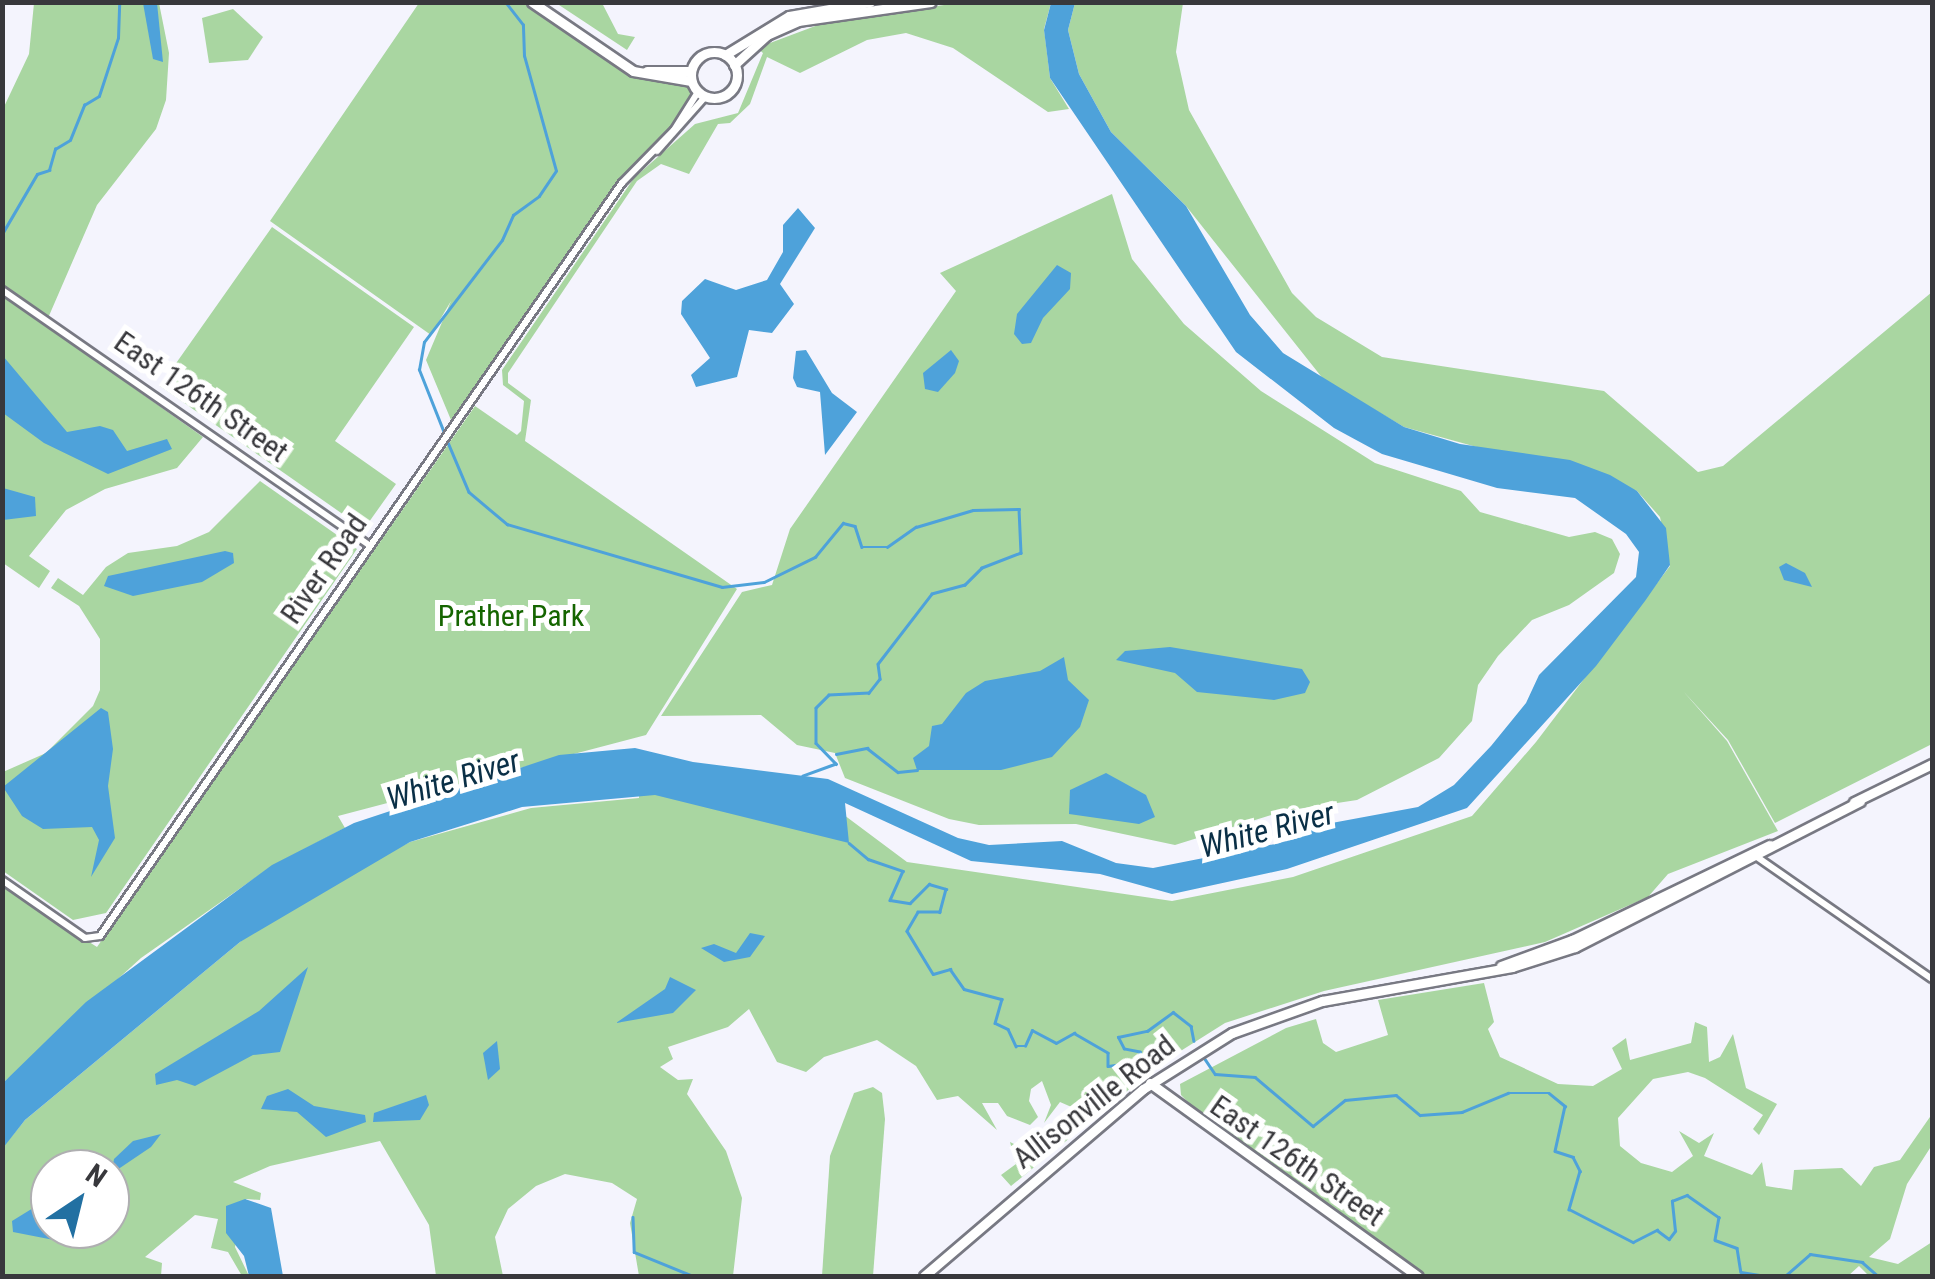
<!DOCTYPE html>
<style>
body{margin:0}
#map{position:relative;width:1935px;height:1279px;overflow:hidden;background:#f4f4fd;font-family:"Roboto Condensed",sans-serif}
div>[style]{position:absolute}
.green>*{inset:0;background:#a9d6a1}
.water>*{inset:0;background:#4ea2da}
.stream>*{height:2.5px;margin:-1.25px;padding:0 1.25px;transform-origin:1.25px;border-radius:1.25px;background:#4ea2da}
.roads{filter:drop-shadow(2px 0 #787983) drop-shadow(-2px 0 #787983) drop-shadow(0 2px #787983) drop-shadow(0 -2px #787983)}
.minor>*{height:6px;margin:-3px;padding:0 3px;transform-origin:3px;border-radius:3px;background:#fff}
.major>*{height:9px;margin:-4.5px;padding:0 4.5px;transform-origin:4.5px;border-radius:4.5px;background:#fff}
.major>.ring{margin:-4.5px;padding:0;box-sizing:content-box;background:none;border:9px solid #fff;border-radius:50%}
span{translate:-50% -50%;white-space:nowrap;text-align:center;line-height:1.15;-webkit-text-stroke:10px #fff;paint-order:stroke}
.street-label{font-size:30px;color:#38383c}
.park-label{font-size:30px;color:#156500}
.water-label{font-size:32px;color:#0a2f46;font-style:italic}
.frame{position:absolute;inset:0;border:5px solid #38383c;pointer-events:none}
.north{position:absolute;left:30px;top:1149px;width:100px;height:100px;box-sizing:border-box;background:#fff;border:2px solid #afafb1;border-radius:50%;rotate:35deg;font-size:28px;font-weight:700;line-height:40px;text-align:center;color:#38383c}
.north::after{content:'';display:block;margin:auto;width:35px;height:45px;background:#2270a2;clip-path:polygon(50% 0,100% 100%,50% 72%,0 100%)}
</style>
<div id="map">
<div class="green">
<i style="clip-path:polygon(34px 3px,159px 3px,169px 53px,166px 100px,156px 129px,97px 205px,45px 325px,203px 437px,177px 468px,105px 489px,66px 510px,29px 556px,50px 571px,39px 588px,3px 563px,2px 111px,29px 54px)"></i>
<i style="clip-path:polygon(419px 3px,528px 3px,641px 77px,687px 84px,693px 97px,670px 131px,628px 171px,451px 420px,426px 360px,451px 301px,431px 335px,270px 221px)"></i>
<i style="clip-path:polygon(556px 3px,602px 3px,618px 34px,635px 37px,627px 50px)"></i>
<i style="clip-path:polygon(958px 3px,1051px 3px,1044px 29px,1050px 78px,1069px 109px,1048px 112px,953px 48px,906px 33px,867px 40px,800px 73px,767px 57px,750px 104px,730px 123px,718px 124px,689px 174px,661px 164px,637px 181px,508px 373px,508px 383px,531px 400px,525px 441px,737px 589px,646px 735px,338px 816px,345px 828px,272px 866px,141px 958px,3px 1083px,3px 887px,97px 947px,475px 406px,517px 435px,521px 431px,524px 401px,503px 385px,502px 370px,634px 178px,695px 124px,738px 113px,763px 53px,757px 48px,826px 22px)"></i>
<i style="clip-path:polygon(evenodd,1075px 3px,1183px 3px,1176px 52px,1189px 110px,1292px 293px,1316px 317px,1382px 357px,1604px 391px,1698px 472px,1723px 466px,1932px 292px,1932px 744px,1775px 823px,1728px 740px,1683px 691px,1727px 741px,1778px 831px,1668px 874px,1648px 897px,1545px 942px,1324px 991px,1225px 1023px,1160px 1064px,1011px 1186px,1001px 1175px,1016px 1164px,1010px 1142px,1030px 1152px,1039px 1146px,1033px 1133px,1062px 1126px,1076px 1109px,1060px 1102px,1044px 1123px,1051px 1105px,1042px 1081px,1031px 1089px,1029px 1101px,1038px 1117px,1030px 1125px,1007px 1116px,998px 1103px,982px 1103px,997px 1130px,958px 1096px,937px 1100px,916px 1066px,877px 1040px,824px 1057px,806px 1072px,777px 1062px,749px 1009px,728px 1027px,668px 1047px,673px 1059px,660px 1067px,678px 1080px,693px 1079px,687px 1094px,726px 1151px,742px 1198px,733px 1276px,639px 1276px,630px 1223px,637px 1199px,612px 1183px,565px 1174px,536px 1186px,508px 1209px,495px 1237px,503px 1276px,436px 1276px,429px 1225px,380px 1141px,270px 1166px,233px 1182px,261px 1193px,260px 1200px,246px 1199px,235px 1247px,249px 1276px,242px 1276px,228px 1252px,211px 1248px,218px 1219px,195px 1215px,145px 1257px,162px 1263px,161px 1276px,3px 1276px,3px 1147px,25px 1120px,246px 937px,326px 884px,410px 842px,531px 808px,639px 798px,639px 787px,840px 812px,907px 862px,1172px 901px,1293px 877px,1472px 816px,1536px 742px,1670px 566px,1660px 517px,1637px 491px,1404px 427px,1324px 380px,1186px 206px,1111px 132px,1079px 74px,1068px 30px,1075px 3px,50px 1169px,110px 1169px,110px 1229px,50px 1229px,50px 1169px)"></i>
<i style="clip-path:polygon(233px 9px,263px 37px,248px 60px,209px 63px,202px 18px)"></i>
<i style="clip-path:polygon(1112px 194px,1132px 259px,1184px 324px,1261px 391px,1375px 463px,1461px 491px,1480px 512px,1569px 537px,1595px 532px,1612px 539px,1620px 554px,1614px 573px,1569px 605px,1532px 620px,1498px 656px,1478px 685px,1472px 721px,1439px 758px,1357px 800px,1284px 811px,1175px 845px,1076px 824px,979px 825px,949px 819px,845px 778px,835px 753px,797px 745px,761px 715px,661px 716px,742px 592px,772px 585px,790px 529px,956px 291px,940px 273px)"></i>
<i style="clip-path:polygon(272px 227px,414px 327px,335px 441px,396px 484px,364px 529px,160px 386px)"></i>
<i style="clip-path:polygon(260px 481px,357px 549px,106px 913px,73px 920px,3px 871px,3px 772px,46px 753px,93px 706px,100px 690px,100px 639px,79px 606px,51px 588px,58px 578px,83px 595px,106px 567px,128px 553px,177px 546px,209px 532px)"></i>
<i style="clip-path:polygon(1484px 983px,1494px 1022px,1488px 1029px,1500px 1057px,1558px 1084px,1593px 1086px,1622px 1069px,1612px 1048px,1626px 1038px,1630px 1060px,1691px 1043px,1695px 1022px,1707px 1027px,1709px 1062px,1720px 1057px,1733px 1034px,1746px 1088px,1777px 1104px,1759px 1135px,1753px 1129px,1763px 1115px,1705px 1078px,1688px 1072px,1653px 1079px,1618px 1118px,1620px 1146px,1641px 1163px,1672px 1172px,1693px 1156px,1679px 1131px,1699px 1143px,1714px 1133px,1704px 1156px,1752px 1175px,1762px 1162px,1766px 1186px,1792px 1190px,1794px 1170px,1842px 1168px,1861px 1186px,1874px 1167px,1900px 1160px,1932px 1114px,1932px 1145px,1907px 1184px,1890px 1239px,1869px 1257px,1898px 1264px,1932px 1242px,1932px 1276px,1869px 1276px,1859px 1266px,1848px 1276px,1426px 1276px,1209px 1124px,1181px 1095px,1180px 1084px,1286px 1028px,1316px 1019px,1323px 1043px,1336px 1052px,1388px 1035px,1378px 1000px)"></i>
<i style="clip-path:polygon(873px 1087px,882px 1093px,885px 1119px,873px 1276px,822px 1276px,830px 1156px,854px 1093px)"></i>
</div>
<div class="water">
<i style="clip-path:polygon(143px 3px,157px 3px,163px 62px,153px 59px)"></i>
<i style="clip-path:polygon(1051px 3px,1075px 3px,1068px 30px,1079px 74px,1111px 132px,1186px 206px,1250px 315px,1283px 353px,1404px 427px,1460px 444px,1570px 460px,1610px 475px,1637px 491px,1666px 528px,1670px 565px,1645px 601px,1596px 666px,1467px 808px,1287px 869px,1172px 894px,1100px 874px,971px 861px,845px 803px,849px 843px,655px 795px,522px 807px,410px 842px,240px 942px,25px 1120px,3px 1148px,3px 1083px,86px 1002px,272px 865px,354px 823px,559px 755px,635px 748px,693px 762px,828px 779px,958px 838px,989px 845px,1062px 841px,1116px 863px,1153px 868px,1280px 843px,1294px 830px,1418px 807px,1454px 785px,1491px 746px,1526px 703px,1539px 675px,1636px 577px,1639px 552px,1626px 534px,1575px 498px,1497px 488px,1382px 454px,1334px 428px,1236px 352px,1050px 78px,1044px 30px)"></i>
<i style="clip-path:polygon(798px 208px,815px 228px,780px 284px,794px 304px,772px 333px,749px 330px,737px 377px,696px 387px,691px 375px,710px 358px,681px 314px,682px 301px,705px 279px,736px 290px,767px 280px,783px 252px,783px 225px)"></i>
<i style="clip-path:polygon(1057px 265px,1071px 273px,1070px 289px,1043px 318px,1031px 343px,1022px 344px,1014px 334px,1017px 314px)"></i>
<i style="clip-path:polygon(806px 350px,832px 393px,857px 412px,825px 455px,820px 392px,797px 387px,793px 378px,796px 351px)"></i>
<i style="clip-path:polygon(951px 350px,959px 361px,955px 373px,938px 392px,925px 389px,923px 373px)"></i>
<i style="clip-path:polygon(3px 356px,67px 432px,100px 426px,113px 430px,127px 451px,167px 439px,172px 449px,108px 474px,44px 443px,3px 413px)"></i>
<i style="clip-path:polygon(3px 488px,35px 497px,36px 516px,3px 520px)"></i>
<i style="clip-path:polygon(225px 551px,233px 553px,234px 563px,202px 582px,133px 596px,104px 586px,108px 576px)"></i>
<i style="clip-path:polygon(1786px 563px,1805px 573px,1812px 587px,1784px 580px,1779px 567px)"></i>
<i style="clip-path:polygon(1170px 647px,1302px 669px,1310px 682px,1305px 693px,1274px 700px,1197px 692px,1175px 673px,1116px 660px,1125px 651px)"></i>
<i style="clip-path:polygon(1064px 657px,1068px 680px,1089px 700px,1080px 727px,1052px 757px,1001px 770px,917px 770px,913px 758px,929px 746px,932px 726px,942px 724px,966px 693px,985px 681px,1040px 671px)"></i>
<i style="clip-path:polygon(101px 708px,108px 712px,113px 749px,108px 786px,115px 838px,91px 877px,99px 840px,92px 827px,43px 829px,22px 816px,3px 787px)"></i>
<i style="clip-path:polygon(1106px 773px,1146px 795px,1155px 817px,1139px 824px,1069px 814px,1070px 790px)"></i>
<i style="clip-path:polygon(750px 933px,765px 936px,750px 957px,724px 962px,701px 948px,714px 944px,736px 953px)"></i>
<i style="clip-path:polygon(308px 967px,280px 1052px,253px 1055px,195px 1086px,177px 1080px,156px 1085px,155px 1074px,259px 1011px)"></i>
<i style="clip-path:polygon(670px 977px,696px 990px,673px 1013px,616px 1023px,665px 989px)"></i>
<i style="clip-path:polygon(497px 1041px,500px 1069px,488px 1080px,483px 1053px)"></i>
<i style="clip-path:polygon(288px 1089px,314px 1106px,365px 1115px,366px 1122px,326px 1137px,297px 1112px,261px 1109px,267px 1096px)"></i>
<i style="clip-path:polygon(426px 1095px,429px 1105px,420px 1120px,373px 1122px,374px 1113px)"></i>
<i style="clip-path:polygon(161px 1134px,151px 1147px,111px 1174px,114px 1159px,133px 1141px)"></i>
<i style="clip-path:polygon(245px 1199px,271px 1208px,283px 1276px,249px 1276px,244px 1256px,226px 1233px,226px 1206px)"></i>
<i style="clip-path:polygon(38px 1205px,50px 1210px,50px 1229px,79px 1229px,59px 1241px,13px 1232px,12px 1221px)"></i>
</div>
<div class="stream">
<i style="left:2px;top:234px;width:69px;rotate:-59.7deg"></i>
<i style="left:37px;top:174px;width:13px;rotate:-18deg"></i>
<i style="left:49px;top:170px;width:22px;rotate:-74deg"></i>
<i style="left:55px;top:149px;width:17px;rotate:-31deg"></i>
<i style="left:70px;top:140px;width:38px;rotate:-68deg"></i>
<i style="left:84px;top:105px;width:17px;rotate:-31deg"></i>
<i style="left:99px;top:96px;width:61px;rotate:-71.9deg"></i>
<i style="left:118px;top:38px;width:36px;rotate:-88deg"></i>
<i style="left:444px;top:433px;width:68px;rotate:-111.6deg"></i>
<i style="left:419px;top:370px;width:28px;rotate:-80deg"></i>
<i style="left:424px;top:342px;width:128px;rotate:-52.6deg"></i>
<i style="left:502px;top:240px;width:27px;rotate:-66deg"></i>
<i style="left:513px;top:215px;width:32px;rotate:-36deg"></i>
<i style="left:539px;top:196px;width:30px;rotate:-56deg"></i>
<i style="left:556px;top:171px;width:119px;rotate:-105.5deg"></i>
<i style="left:524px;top:56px;width:31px;rotate:-92deg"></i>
<i style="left:523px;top:25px;width:29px;rotate:-128deg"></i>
<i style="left:447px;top:440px;width:56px;rotate:67.1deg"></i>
<i style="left:469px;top:492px;width:50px;rotate:40.1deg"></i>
<i style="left:507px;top:524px;width:224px;rotate:16.3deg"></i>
<i style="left:722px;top:587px;width:42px;rotate:-6.8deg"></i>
<i style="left:764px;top:582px;width:57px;rotate:-26.1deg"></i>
<i style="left:815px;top:557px;width:44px;rotate:-50.5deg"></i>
<i style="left:843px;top:523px;width:12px;rotate:14deg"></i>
<i style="left:855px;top:526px;width:22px;rotate:72deg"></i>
<i style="left:862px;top:547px;width:25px"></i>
<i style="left:887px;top:547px;width:35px;rotate:-35deg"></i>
<i style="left:916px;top:527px;width:59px;rotate:-16.6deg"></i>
<i style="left:973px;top:510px;width:46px;rotate:-1.2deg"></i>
<i style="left:1019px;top:509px;width:44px;rotate:87.4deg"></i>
<i style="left:1021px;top:553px;width:42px;rotate:159deg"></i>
<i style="left:982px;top:568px;width:24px;rotate:135deg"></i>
<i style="left:965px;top:585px;width:34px;rotate:165deg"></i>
<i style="left:932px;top:594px;width:88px;rotate:127.6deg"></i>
<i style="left:878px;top:664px;width:15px;rotate:82deg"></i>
<i style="left:880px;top:679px;width:18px;rotate:128deg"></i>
<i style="left:869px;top:693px;width:40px;rotate:177.1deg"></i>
<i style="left:829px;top:695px;width:18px;rotate:135deg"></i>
<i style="left:816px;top:708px;width:35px;rotate:90deg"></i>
<i style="left:816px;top:743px;width:29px;rotate:46deg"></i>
<i style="left:836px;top:764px;width:35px;rotate:160deg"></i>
<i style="left:836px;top:754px;width:32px;rotate:-11deg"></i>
<i style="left:867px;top:748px;width:39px;rotate:38deg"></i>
<i style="left:898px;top:772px;width:19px;rotate:-6deg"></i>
<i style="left:849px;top:843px;width:25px;rotate:40deg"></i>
<i style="left:868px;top:859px;width:37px;rotate:19deg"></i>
<i style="left:903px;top:871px;width:32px;rotate:114deg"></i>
<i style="left:890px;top:900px;width:20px;rotate:9deg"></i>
<i style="left:910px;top:903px;width:27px;rotate:-45deg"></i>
<i style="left:929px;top:884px;width:18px;rotate:16deg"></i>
<i style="left:946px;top:889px;width:24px;rotate:105deg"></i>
<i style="left:940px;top:912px;width:22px;rotate:180deg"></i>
<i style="left:918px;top:912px;width:22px;rotate:120deg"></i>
<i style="left:907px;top:931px;width:50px;rotate:58.8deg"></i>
<i style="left:933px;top:974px;width:18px;rotate:-16deg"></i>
<i style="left:950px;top:969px;width:24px;rotate:55deg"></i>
<i style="left:964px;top:989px;width:39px;rotate:15deg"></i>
<i style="left:1002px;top:999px;width:25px;rotate:106deg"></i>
<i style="left:995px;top:1023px;width:14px;rotate:25deg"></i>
<i style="left:1008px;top:1029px;width:19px;rotate:65deg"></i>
<i style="left:1016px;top:1046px;width:9px"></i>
<i style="left:1025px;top:1046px;width:17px;rotate:-66deg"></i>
<i style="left:1032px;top:1030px;width:27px;rotate:28deg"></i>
<i style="left:1056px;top:1043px;width:21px;rotate:-29deg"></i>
<i style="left:1074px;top:1033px;width:39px;rotate:30deg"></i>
<i style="left:1108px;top:1053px;width:13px;rotate:90deg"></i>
<i style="left:1108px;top:1066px;width:29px;rotate:-8deg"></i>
<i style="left:1137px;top:1062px;width:10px;rotate:-73deg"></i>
<i style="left:1140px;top:1052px;width:16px;rotate:-169deg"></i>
<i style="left:1124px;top:1049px;width:13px;rotate:-117deg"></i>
<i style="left:1118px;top:1037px;width:30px;rotate:-12deg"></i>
<i style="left:1147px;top:1031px;width:32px;rotate:-36deg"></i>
<i style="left:1173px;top:1012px;width:23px;rotate:38deg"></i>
<i style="left:1191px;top:1026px;width:15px;rotate:79deg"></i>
<i style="left:1205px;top:1059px;width:18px;rotate:56deg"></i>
<i style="left:1215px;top:1074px;width:40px;rotate:4.3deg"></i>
<i style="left:1255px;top:1077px;width:76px;rotate:40.2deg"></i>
<i style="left:1313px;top:1126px;width:41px;rotate:-39.1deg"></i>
<i style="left:1345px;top:1100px;width:51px;rotate:-5.6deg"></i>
<i style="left:1396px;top:1095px;width:31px;rotate:40deg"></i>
<i style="left:1420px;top:1115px;width:42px;rotate:-4.1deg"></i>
<i style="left:1462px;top:1112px;width:50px;rotate:-22.4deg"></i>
<i style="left:1508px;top:1093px;width:41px"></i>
<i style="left:1549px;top:1093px;width:21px;rotate:39deg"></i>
<i style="left:1565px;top:1106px;width:46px;rotate:102.5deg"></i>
<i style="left:1555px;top:1151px;width:19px;rotate:18deg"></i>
<i style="left:1573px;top:1157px;width:16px;rotate:63deg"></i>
<i style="left:1580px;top:1171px;width:40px;rotate:106deg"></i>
<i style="left:1569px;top:1209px;width:72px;rotate:27.3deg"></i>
<i style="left:1633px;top:1242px;width:27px;rotate:-27deg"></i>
<i style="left:1657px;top:1230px;width:15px;rotate:37deg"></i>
<i style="left:1669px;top:1239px;width:10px;rotate:-53deg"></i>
<i style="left:1675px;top:1231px;width:30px;rotate:-96deg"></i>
<i style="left:1672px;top:1201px;width:16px;rotate:-22deg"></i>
<i style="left:1687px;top:1195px;width:39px;rotate:35deg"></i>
<i style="left:1719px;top:1217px;width:23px;rotate:100deg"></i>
<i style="left:1715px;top:1240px;width:23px;rotate:20deg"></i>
<i style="left:1737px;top:1248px;width:24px;rotate:81deg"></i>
<i style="left:1741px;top:1272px;width:26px;rotate:9deg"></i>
<i style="left:633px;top:1217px;width:35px;rotate:88deg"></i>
<i style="left:634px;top:1252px;width:64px;rotate:22.1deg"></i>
<i style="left:1785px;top:1276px;width:33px;rotate:-41deg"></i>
<i style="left:1810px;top:1254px;width:53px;rotate:8.7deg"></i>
<i style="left:1862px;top:1262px;width:21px;rotate:41deg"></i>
</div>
<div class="roads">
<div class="minor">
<i style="left:657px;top:151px;width:72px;rotate:-48.4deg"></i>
<i style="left:2px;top:290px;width:448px;rotate:34.8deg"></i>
<i style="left:1757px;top:857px;width:213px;rotate:34.9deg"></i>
<i style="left:2px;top:880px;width:101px;rotate:34.9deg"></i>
<i style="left:85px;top:938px;width:15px;rotate:-8deg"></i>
<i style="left:100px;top:936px;width:916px;rotate:-55.27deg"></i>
<i style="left:622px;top:183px;width:74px;rotate:-45.5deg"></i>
<i style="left:674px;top:130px;width:45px;rotate:-57.7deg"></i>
</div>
<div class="major">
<i style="left:532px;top:2px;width:122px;rotate:34.3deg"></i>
<i style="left:633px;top:71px;width:59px;rotate:9.8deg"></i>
<i class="ring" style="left:691px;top:52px;width:37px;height:37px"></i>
<i style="left:725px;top:55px;width:75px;rotate:-31.4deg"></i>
<i style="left:789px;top:16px;width:82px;rotate:-9.8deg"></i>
<i style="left:734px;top:65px;width:45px;rotate:-42.3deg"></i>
<i style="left:767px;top:35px;width:34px;rotate:-24deg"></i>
<i style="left:798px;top:21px;width:134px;rotate:-8.1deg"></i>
<i style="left:647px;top:71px;width:44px"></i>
<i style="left:1854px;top:802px;width:87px;rotate:-26deg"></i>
<i style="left:1501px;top:966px;width:76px;rotate:-20.1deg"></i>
<i style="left:1572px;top:940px;width:219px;rotate:-25.7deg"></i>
<i style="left:1150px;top:1083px;width:330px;rotate:35.8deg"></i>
<i style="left:924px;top:1276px;width:288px;rotate:-40.5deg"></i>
<i style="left:1143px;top:1089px;width:105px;rotate:-32.2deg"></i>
<i style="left:1232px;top:1033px;width:96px;rotate:-19.6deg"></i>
<i style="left:1322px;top:1001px;width:193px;rotate:-10.1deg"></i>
<i style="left:1512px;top:967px;width:66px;rotate:-17.6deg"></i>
<i style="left:1575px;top:947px;width:320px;rotate:-27.1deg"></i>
</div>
</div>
<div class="street-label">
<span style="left:201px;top:397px;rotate:35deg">East 126th Street</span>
<span style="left:324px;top:569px;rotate:-55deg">River Road</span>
<span style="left:1094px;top:1102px;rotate:-38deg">Allisonville Road</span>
<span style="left:1297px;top:1161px;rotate:35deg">East 126th Street</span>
</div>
<div class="park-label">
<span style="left:511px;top:616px">Prather Park</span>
</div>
<div class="water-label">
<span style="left:453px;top:780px;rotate:-17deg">White River</span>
<span style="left:1267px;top:830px;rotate:-15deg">White River</span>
</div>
<div class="frame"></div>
<div class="north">N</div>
</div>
